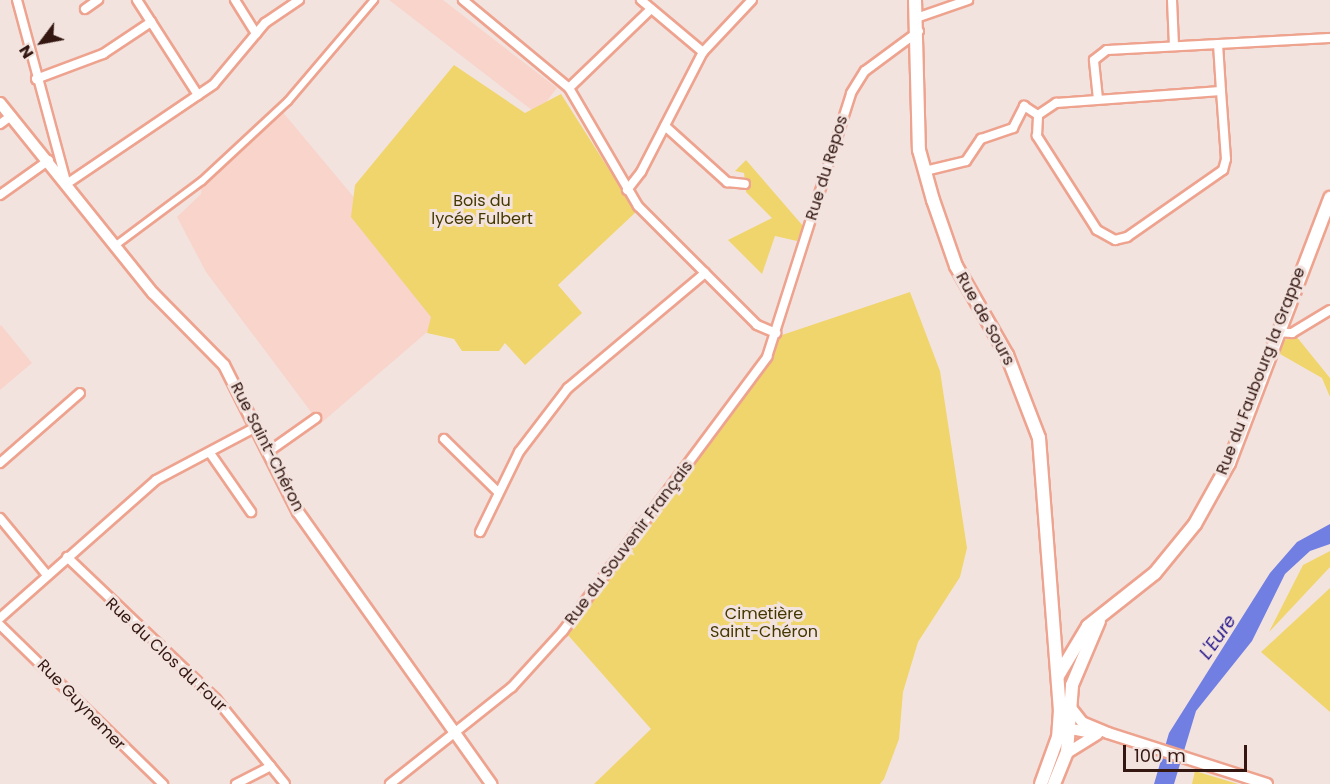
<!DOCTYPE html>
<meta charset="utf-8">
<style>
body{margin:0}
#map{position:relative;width:1330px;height:784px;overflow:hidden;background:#f3e3df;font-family:Poppins,sans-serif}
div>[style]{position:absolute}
.built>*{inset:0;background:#f8d4cb}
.green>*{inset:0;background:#f0d56c}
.water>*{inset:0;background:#717fe2}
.roads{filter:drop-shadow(2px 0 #eea38f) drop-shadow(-2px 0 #eea38f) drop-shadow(0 2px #eea38f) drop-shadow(0 -2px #eea38f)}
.pedestrian>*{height:6px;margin:-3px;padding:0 3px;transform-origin:3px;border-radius:3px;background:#fff}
.minor>*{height:8px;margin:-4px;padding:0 4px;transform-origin:4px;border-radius:4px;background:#fff}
.tertiary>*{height:10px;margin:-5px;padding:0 5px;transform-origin:5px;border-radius:5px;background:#fff}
.secondary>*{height:12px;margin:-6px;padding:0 6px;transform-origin:6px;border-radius:6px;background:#fff}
span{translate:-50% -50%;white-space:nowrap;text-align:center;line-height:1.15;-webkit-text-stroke:6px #f3e3df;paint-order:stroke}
.street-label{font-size:16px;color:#331710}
.park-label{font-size:16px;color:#443800}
.water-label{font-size:18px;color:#25178d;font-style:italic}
.north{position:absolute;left:12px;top:12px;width:60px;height:60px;-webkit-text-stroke:4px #f3e3df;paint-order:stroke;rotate:238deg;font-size:16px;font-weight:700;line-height:24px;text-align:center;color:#331710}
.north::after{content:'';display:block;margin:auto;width:21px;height:27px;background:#331710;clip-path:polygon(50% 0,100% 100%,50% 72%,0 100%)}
.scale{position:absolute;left:1123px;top:745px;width:124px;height:27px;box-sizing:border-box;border:3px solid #331710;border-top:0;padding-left:8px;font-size:18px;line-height:21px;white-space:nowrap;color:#331710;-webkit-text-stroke:4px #f3e3df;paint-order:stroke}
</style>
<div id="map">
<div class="built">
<i style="clip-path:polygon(389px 0,443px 0,557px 88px,537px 114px)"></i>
<i style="clip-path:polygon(281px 110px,424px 281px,440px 321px,320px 424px,206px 272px,177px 217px,201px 194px,202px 181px)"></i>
<i style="clip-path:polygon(1px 325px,32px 363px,0 390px,0 326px)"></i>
</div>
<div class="green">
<i style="clip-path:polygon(454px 65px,525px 113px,561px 94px,636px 212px,558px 285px,582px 313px,525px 365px,505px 343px,499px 351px,462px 351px,454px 339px,427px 333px,431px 317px,351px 217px,355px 185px)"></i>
<i style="clip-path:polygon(746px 160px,803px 226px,797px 241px,775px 236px,762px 274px,728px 240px,772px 218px,746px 192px,744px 173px,735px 171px)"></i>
<i style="clip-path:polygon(910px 292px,940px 371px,967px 548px,960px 577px,918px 642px,903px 692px,899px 739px,884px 779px,880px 784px,594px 784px,651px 729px,567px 634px,782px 335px)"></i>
<i style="clip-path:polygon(1296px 336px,1330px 378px,1330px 397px,1322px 378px,1280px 354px,1282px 341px)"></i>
<i style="clip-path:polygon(1330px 551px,1330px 567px,1269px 632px,1303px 565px)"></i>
<i style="clip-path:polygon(1330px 588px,1330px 712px,1261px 652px)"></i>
<i style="clip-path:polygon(1195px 771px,1238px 784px,1192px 784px)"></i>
</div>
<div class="water">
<i style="clip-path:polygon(1330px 524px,1330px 544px,1310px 551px,1285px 574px,1252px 641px,1196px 711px,1174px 784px,1154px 784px,1169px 733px,1270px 573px,1297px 542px)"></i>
</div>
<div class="roads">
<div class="pedestrian">
<i style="left:116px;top:245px;width:107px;rotate:-36.7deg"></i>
<i style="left:202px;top:181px;width:117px;rotate:-42.9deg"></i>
<i style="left:288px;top:101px;width:133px;rotate:-49.6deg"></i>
</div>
<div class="minor">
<i style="left:17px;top:0;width:188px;rotate:74.9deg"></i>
<i style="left:137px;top:0;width:113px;rotate:57.3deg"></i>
<i style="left:235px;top:0;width:40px;rotate:58deg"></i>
<i style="left:463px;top:0;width:138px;rotate:39.7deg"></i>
<i style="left:569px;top:88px;width:137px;rotate:59.7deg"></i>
<i style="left:638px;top:206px;width:168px;rotate:45deg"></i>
<i style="left:757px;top:325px;width:21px;rotate:23deg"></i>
<i style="left:641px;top:0;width:81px;rotate:40deg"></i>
<i style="left:1172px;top:0;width:46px;rotate:87.5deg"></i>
<i style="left:85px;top:9px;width:16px;rotate:-35deg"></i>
<i style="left:919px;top:17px;width:52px;rotate:-19.1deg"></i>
<i style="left:1218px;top:44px;width:47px;rotate:86.3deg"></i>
<i style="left:1221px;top:91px;width:68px;rotate:85.8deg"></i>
<i style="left:1226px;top:159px;width:11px;rotate:105deg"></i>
<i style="left:1223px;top:170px;width:117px;rotate:145.1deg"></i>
<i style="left:1127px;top:237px;width:12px;rotate:166deg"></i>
<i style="left:1115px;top:240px;width:21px;rotate:-151deg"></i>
<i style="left:1097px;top:230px;width:112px;rotate:-122.6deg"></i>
<i style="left:1037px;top:136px;width:21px;rotate:-87deg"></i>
<i style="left:1038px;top:115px;width:22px;rotate:-34deg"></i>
<i style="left:1056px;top:103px;width:165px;rotate:-4.2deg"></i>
<i style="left:36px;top:79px;width:72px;rotate:-20.5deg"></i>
<i style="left:103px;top:54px;width:58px;rotate:-33.7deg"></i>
<i style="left:569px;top:88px;width:114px;rotate:-43.9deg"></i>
<i style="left:1098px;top:99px;width:39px;rotate:-96deg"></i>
<i style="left:1094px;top:60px;width:16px;rotate:-38deg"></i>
<i style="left:1107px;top:50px;width:223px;rotate:-3.1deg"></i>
<i style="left:0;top:124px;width:14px;rotate:-36deg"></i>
<i style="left:665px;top:126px;width:84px;rotate:42.1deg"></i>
<i style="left:727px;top:182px;width:18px;rotate:6deg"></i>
<i style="left:925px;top:171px;width:42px;rotate:-13.7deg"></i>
<i style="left:966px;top:161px;width:27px;rotate:-56deg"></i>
<i style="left:981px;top:139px;width:34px;rotate:-19deg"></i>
<i style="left:1013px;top:128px;width:25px;rotate:-63deg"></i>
<i style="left:1024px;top:106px;width:17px;rotate:33deg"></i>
<i style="left:68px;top:183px;width:176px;rotate:-34.1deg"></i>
<i style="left:214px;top:84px;width:80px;rotate:-50.1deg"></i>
<i style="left:265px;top:23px;width:41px;rotate:-34.1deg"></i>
<i style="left:627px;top:190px;width:23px;rotate:-52deg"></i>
<i style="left:641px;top:172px;width:135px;rotate:-62.7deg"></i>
<i style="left:703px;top:52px;width:71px;rotate:-46.7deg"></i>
<i style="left:0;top:195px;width:60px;rotate:-35.5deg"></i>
<i style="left:1276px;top:332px;width:16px;rotate:4deg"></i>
<i style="left:1292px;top:333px;width:44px;rotate:-31.2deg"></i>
<i style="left:444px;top:439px;width:76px;rotate:44.5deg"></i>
<i style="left:268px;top:452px;width:59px;rotate:-35.3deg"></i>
<i style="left:210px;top:453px;width:72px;rotate:55.2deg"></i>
<i style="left:0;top:463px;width:106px;rotate:-41.2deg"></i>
<i style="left:0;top:518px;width:74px;rotate:50.5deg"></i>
<i style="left:480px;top:532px;width:89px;rotate:-64deg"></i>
<i style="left:519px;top:452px;width:81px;rotate:-52.6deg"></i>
<i style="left:568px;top:388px;width:179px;rotate:-40deg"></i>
<i style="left:67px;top:557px;width:206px;rotate:43.6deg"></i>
<i style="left:216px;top:699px;width:109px;rotate:50.9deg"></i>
<i style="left:0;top:618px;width:208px;rotate:-41.5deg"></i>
<i style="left:156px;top:480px;width:113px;rotate:-27.9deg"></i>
<i style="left:0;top:625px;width:228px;rotate:44.3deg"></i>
<i style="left:236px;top:784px;width:39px;rotate:-27deg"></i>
<i style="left:390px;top:784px;width:156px;rotate:-38.5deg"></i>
<i style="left:512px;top:687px;width:76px;rotate:-47.7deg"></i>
<i style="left:563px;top:631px;width:342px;rotate:-53.3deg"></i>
<i style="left:767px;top:357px;width:277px;rotate:-72.3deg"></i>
<i style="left:851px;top:93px;width:26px;rotate:-58deg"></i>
<i style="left:865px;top:71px;width:67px;rotate:-36.5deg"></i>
</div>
<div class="tertiary">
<i style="left:0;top:103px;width:244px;rotate:51.2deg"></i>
<i style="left:153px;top:293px;width:101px;rotate:45.4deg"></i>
<i style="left:224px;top:365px;width:165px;rotate:63.3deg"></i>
<i style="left:298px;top:512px;width:334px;rotate:54.6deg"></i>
<i style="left:1072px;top:709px;width:16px;rotate:52deg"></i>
<i style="left:1082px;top:722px;width:28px;rotate:23deg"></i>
<i style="left:1108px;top:733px;width:167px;rotate:17.8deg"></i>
<i style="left:1066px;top:720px;width:10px;rotate:61deg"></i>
<i style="left:1071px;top:729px;width:26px;rotate:11deg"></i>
<i style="left:1067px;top:753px;width:36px;rotate:-32deg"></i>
</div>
<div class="secondary">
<i style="left:915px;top:0;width:150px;rotate:88.5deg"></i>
<i style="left:919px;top:150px;width:52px;rotate:74.4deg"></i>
<i style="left:933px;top:200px;width:70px;rotate:70.8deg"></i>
<i style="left:956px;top:266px;width:103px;rotate:60.2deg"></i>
<i style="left:1007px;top:355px;width:89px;rotate:68.9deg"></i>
<i style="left:1039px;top:438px;width:273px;rotate:85.6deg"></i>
<i style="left:1060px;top:710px;width:27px;rotate:94deg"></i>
<i style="left:1058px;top:737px;width:50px;rotate:109.9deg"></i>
<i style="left:1058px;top:676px;width:58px;rotate:-59deg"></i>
<i style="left:1088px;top:626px;width:85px;rotate:-38.3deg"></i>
<i style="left:1155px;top:573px;width:63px;rotate:-50.8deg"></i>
<i style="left:1195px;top:524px;width:70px;rotate:-60.9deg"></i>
<i style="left:1229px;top:463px;width:284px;rotate:-69.1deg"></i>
<i style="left:1054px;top:784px;width:35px;rotate:-68deg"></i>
<i style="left:1067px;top:752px;width:67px;rotate:-85.7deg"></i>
<i style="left:1072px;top:685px;width:69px;rotate:-67.1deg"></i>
</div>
</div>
<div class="street-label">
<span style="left:827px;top:168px;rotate:-73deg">Rue du Repos</span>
<span style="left:985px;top:319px;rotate:61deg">Rue de Sours</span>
<span style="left:1261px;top:371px;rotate:-69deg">Rue du Faubourg la Grappe</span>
<span style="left:267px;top:447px;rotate:63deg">Rue Saint-Chéron</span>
<span style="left:629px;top:543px;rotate:-53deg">Rue du Souvenir Français</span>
<span style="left:166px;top:655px;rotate:43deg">Rue du Clos du Four</span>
<span style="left:81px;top:705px;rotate:46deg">Rue Guynemer</span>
</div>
<div class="park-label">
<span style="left:482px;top:210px">Bois du<br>lycée Fulbert</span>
<span style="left:764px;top:623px">Cimetière<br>Saint-Chéron</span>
</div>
<div class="water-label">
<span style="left:1218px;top:637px;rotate:-55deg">L'Eure</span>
</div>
<div class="north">N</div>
<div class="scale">100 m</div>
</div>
